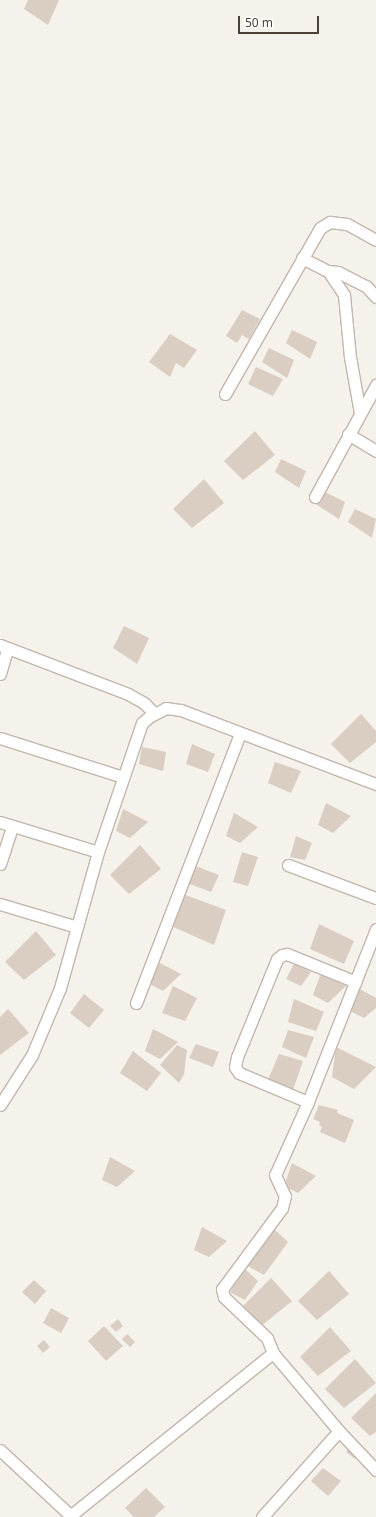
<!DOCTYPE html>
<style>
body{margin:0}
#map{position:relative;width:376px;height:1517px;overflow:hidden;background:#f5f1eb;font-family:"Noto Sans",sans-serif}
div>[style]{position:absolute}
.building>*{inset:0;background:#dacec3}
.roads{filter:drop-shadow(1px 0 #c1b7ad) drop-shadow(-1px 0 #c1b7ad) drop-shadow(0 1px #c1b7ad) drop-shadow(0 -1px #c1b7ad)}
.minor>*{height:11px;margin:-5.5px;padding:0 5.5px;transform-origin:5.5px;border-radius:5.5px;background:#fff}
span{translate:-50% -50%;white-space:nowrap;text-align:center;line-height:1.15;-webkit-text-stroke:3.5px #fff;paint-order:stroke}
.scale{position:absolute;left:238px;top:16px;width:81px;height:18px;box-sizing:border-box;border:2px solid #4a4138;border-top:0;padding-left:5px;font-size:12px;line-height:14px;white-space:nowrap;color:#4a4138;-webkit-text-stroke:3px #fff;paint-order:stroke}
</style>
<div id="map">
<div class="building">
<i style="clip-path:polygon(28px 0,59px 0,48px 25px,24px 9px)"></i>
<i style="clip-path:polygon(242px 310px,260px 319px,249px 339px,242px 335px,237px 343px,226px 336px)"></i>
<i style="clip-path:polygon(292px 330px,317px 342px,310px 359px,286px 343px)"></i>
<i style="clip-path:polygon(170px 334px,197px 350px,184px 368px,176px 363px,170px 377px,149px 362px)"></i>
<i style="clip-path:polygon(269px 348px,294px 360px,287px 378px,262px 362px)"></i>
<i style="clip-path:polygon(256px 367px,283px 379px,273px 396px,248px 384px)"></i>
<i style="clip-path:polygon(255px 431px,275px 455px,243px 480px,224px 461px)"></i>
<i style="clip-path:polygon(281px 459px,306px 471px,299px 488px,275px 472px)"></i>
<i style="clip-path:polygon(204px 479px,224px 503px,192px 528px,173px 509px)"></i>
<i style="clip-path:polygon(321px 490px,345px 502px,339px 519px,314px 503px)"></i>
<i style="clip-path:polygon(355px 509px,376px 519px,372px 538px,348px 522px)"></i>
<i style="clip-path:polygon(124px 626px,149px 638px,137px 664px,113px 648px)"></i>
<i style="clip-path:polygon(361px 714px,376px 731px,376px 742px,350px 763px,331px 744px)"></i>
<i style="clip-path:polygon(192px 744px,215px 754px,208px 772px,186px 764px)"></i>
<i style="clip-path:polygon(142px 747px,166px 752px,163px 771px,139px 764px)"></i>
<i style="clip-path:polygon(275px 762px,301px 771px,291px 793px,268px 783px)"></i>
<i style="clip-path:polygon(326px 803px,351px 816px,333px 833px,318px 825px)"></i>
<i style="clip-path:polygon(123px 809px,148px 822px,130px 838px,116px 831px)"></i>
<i style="clip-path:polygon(234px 813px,258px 827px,240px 843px,226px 836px)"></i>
<i style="clip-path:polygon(296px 836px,312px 843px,305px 860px,290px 857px)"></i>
<i style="clip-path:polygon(140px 845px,161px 869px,129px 894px,110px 875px)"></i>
<i style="clip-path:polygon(242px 852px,258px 857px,248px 886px,233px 882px)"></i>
<i style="clip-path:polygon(193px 865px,219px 875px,211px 892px,187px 883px)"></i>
<i style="clip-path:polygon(183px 894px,226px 910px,214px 945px,169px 925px)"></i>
<i style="clip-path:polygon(319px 924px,354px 941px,344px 964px,310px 949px)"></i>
<i style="clip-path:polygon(36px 931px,56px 955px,24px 980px,5px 962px)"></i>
<i style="clip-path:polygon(156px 961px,181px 974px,163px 991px,148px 983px)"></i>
<i style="clip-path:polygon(294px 964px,311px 972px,301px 986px,286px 979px)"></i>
<i style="clip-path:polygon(321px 973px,346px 986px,328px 1003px,313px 995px)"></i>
<i style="clip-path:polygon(173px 986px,197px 998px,185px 1021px,162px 1013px)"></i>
<i style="clip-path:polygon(358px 988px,376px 998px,376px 1008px,364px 1018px,350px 1011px)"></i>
<i style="clip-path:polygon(84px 994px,104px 1010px,89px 1028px,70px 1013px)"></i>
<i style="clip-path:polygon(294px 999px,324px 1012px,316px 1031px,288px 1022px)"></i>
<i style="clip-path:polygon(8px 1009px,29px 1033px,0 1055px,0 1017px)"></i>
<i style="clip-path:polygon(153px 1029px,178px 1042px,160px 1059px,145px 1051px)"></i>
<i style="clip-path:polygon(288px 1030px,314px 1037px,306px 1058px,282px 1047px)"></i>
<i style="clip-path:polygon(196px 1044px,219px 1052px,213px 1067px,189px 1058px)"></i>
<i style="clip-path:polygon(177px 1045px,187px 1050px,184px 1074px,179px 1083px,160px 1065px)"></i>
<i style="clip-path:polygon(336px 1047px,376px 1067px,354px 1089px,332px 1077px)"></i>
<i style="clip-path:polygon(133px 1051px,161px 1073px,147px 1091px,120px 1073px)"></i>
<i style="clip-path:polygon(279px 1054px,303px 1061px,293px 1090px,268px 1080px)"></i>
<i style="clip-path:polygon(319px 1105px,338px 1110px,337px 1113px,354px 1120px,345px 1143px,320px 1132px,322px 1127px,319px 1125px,320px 1122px,313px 1119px)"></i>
<i style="clip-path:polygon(110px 1157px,135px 1171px,117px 1187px,102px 1180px)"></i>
<i style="clip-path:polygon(292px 1163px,316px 1176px,298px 1193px,284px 1186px)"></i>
<i style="clip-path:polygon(202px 1227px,227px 1241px,209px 1257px,194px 1250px)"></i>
<i style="clip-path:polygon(273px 1228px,288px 1242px,264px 1275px,244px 1264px)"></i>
<i style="clip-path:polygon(245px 1269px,258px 1281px,245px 1300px,230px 1292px)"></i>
<i style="clip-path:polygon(329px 1271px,349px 1294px,317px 1320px,298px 1301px)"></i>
<i style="clip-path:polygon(271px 1278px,292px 1301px,260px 1327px,241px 1308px)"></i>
<i style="clip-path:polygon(34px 1280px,46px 1291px,35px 1304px,22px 1292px)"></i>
<i style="clip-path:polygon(51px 1308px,69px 1318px,61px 1333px,43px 1323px)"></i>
<i style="clip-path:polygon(118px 1319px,123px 1326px,116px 1332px,110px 1326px)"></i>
<i style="clip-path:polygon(104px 1326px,123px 1346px,106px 1361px,88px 1341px)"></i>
<i style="clip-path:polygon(330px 1327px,351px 1351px,318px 1376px,300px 1357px)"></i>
<i style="clip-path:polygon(127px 1334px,135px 1342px,130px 1347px,122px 1339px)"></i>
<i style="clip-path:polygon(44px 1340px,50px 1347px,43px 1353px,37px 1346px)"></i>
<i style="clip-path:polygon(355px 1359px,376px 1383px,344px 1408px,325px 1389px)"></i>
<i style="clip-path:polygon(376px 1393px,376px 1432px,370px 1436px,351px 1418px)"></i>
<i style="clip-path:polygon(349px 1448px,358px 1455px,355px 1459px,346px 1452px)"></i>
<i style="clip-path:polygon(323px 1468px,341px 1481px,328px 1496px,311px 1481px)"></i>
<i style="clip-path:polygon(146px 1488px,165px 1507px,154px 1517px,134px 1517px,125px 1508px)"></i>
</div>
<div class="roads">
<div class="minor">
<i style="left:302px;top:258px;width:29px;rotate:27deg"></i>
<i style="left:328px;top:271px;width:29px;rotate:56deg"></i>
<i style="left:344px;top:295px;width:62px;rotate:84.5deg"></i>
<i style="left:350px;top:357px;width:57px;rotate:79.9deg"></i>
<i style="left:328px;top:271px;width:10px;rotate:6deg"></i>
<i style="left:338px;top:272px;width:31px;rotate:27deg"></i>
<i style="left:366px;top:286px;width:15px;rotate:48deg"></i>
<i style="left:225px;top:394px;width:191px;rotate:-60.2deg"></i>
<i style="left:320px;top:228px;width:12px;rotate:-31deg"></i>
<i style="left:330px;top:222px;width:17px;rotate:7deg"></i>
<i style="left:347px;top:224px;width:33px;rotate:29deg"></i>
<i style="left:348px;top:434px;width:33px;rotate:31deg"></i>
<i style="left:315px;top:497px;width:128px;rotate:-61.4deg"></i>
<i style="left:0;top:645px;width:137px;rotate:20.9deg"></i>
<i style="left:128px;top:694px;width:18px;rotate:29deg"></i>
<i style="left:144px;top:703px;width:14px;rotate:45deg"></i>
<i style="left:0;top:674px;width:26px;rotate:-74deg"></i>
<i style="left:0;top:738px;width:129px;rotate:17.6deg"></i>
<i style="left:0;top:822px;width:102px;rotate:17deg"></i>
<i style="left:0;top:864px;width:40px;rotate:-72deg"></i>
<i style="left:288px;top:865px;width:94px;rotate:20.6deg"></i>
<i style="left:0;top:904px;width:80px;rotate:16.6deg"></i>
<i style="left:376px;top:929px;width:186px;rotate:111.5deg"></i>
<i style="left:308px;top:1102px;width:80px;rotate:114.3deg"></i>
<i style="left:275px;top:1175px;width:23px;rotate:65deg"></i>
<i style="left:285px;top:1196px;width:12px;rotate:104deg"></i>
<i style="left:282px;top:1208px;width:101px;rotate:126.5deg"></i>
<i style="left:222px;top:1289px;width:8px;rotate:76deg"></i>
<i style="left:224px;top:1297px;width:59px;rotate:43.6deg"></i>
<i style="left:267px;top:1338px;width:16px;rotate:68deg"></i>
<i style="left:273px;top:1353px;width:102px;rotate:49.8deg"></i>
<i style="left:339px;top:1431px;width:54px;rotate:46.5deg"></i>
<i style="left:136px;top:1003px;width:289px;rotate:-68.9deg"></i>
<i style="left:308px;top:1102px;width:75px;rotate:-157.2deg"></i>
<i style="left:239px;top:1073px;width:7px;rotate:-124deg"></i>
<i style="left:235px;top:1067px;width:10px;rotate:-79deg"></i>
<i style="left:237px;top:1057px;width:106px;rotate:-67.8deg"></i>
<i style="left:277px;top:959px;width:6px;rotate:-39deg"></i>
<i style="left:282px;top:955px;width:5px;rotate:-11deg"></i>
<i style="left:287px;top:954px;width:74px;rotate:22.1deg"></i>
<i style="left:0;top:1105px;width:59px;rotate:-57.4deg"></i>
<i style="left:32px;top:1055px;width:73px;rotate:-67.3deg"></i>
<i style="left:60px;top:988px;width:141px;rotate:-74.4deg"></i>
<i style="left:98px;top:852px;width:136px;rotate:-71.2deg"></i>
<i style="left:142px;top:723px;width:9px;rotate:-41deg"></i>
<i style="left:149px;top:717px;width:19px;rotate:-28deg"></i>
<i style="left:166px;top:708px;width:15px;rotate:8deg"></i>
<i style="left:181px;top:710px;width:209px;rotate:20.8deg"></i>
<i style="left:0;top:1450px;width:98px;rotate:42.9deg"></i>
<i style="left:70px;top:1516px;width:260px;rotate:-38.8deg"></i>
<i style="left:262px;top:1517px;width:115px;rotate:-48.2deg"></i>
</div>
</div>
<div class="scale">50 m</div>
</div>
